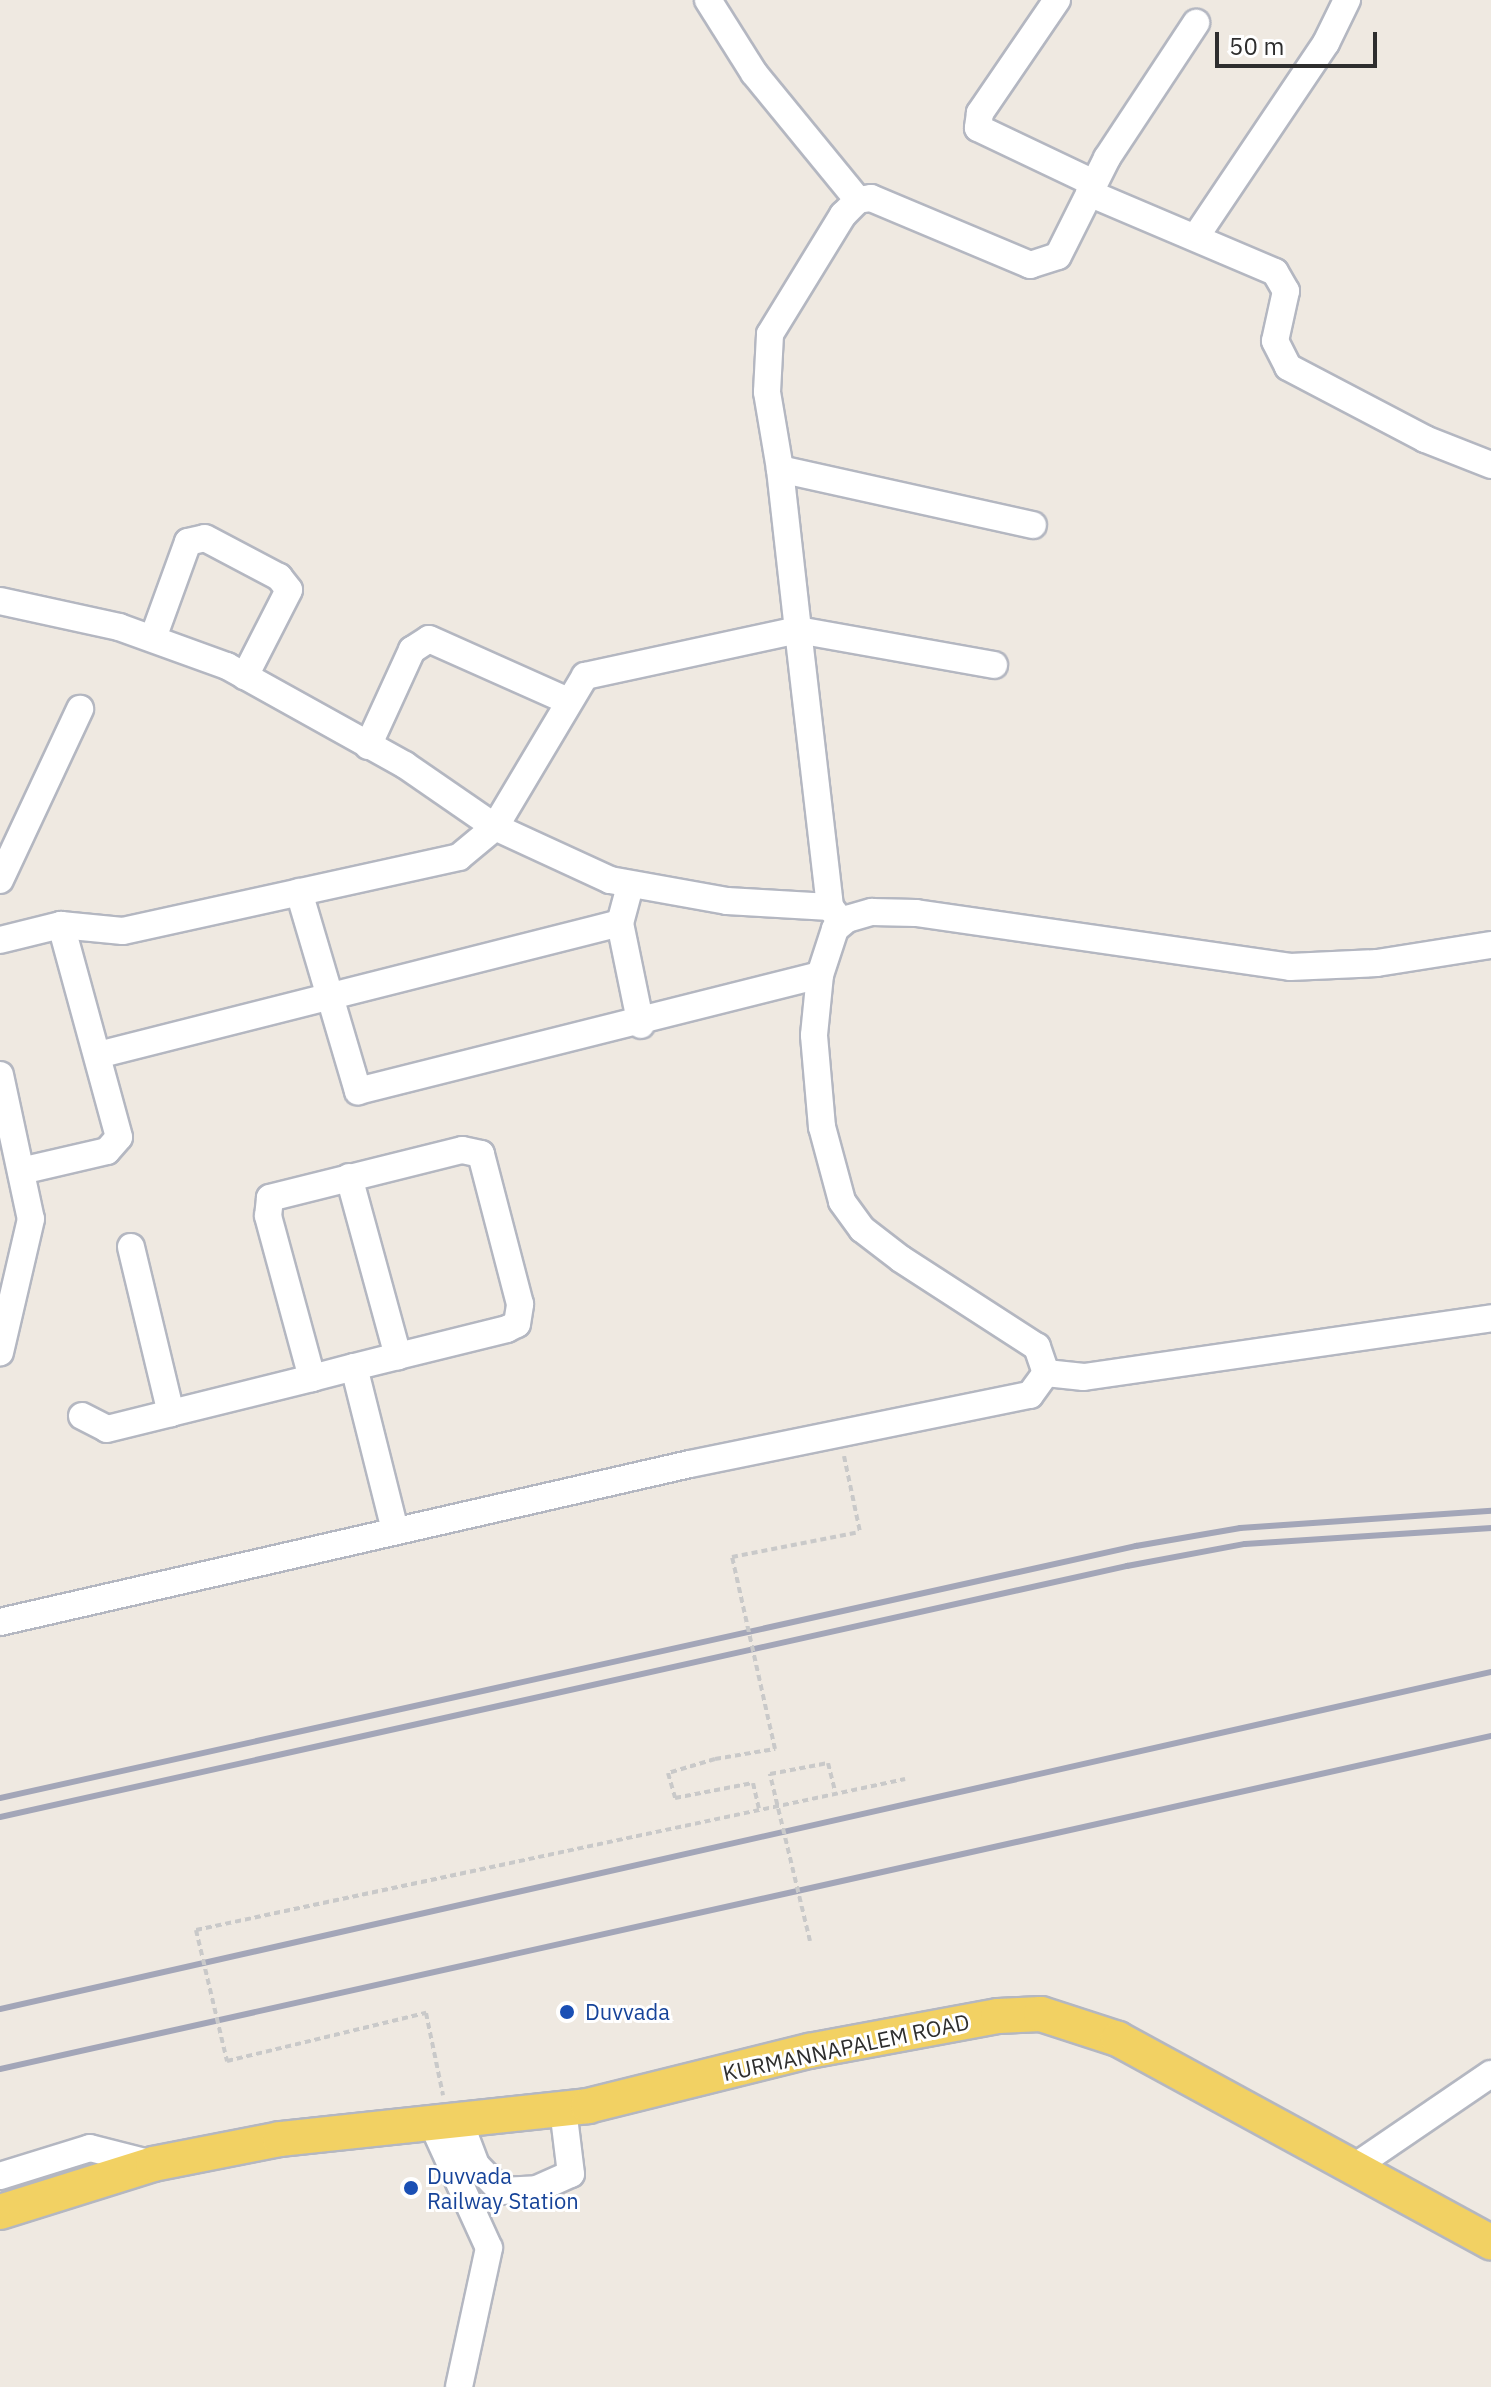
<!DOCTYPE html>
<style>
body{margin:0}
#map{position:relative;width:1491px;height:2387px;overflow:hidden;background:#efe9e1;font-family:"IBM Plex Sans",sans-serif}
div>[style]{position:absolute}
.path>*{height:4px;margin-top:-2px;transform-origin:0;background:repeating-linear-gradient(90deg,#c9c9c9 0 6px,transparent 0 10px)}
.roads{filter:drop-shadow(2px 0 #b4b7c1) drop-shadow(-2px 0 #b4b7c1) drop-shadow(0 2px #b4b7c1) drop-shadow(0 -2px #b4b7c1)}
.minor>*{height:26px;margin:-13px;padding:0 13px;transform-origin:13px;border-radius:13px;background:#fff}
.major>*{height:34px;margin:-17px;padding:0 17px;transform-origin:17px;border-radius:17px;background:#f2d163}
.rail>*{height:6px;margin:-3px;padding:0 3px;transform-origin:3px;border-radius:3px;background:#a3a6b8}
.path-bridge>*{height:4px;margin-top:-2px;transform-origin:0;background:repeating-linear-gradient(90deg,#c9c9c9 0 6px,transparent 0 10px)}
.dots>*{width:22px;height:22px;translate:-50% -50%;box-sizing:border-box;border:4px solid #fff;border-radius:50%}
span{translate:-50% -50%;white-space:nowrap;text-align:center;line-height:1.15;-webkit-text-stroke:6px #fff;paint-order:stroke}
.transit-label{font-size:22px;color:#164399}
.left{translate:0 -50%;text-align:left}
.street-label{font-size:22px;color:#2e2e2e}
.scale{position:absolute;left:1215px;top:32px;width:162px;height:36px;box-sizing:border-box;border:4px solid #2e2e2e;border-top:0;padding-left:10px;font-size:24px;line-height:28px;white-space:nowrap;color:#2e2e2e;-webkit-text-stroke:6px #fff;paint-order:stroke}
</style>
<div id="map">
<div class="path">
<i style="left:844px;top:1456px;width:78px;rotate:78.1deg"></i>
<i style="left:715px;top:1759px;width:49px;rotate:163.4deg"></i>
<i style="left:668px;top:1773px;width:26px;rotate:74deg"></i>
<i style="left:675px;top:1798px;width:79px;rotate:-10.9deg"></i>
<i style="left:753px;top:1783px;width:28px;rotate:77deg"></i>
<i style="left:828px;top:1763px;width:32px;rotate:76deg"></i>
<i style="left:196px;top:1930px;width:725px;rotate:-12.02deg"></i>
<i style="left:227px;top:2061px;width:205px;rotate:-13.6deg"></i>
<i style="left:426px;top:2013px;width:84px;rotate:78.3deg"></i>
</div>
<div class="roads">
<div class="minor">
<i style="left:708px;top:0;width:86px;rotate:57.8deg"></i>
<i style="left:754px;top:73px;width:164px;rotate:50.7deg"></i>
<i style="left:1057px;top:0;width:137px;rotate:124.3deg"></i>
<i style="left:980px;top:113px;width:15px;rotate:98deg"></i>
<i style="left:978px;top:128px;width:128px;rotate:25.4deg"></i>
<i style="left:1089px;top:193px;width:202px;rotate:23deg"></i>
<i style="left:1275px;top:272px;width:22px;rotate:60deg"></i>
<i style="left:1286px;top:291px;width:51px;rotate:102.4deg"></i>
<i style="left:1275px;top:341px;width:29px;rotate:63deg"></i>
<i style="left:1288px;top:367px;width:155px;rotate:27.7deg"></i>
<i style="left:1425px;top:439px;width:71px;rotate:21.5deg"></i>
<i style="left:1197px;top:235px;width:231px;rotate:-56.1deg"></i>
<i style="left:1326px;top:43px;width:48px;rotate:-64deg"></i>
<i style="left:780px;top:469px;width:78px;rotate:-99.6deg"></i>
<i style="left:767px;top:392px;width:58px;rotate:-87deg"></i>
<i style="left:770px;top:334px;width:140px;rotate:-58.5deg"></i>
<i style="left:843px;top:215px;width:21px;rotate:-45deg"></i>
<i style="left:858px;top:200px;width:13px;rotate:-9deg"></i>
<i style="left:871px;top:198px;width:173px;rotate:22.8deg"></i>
<i style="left:1030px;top:265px;width:29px;rotate:-18deg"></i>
<i style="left:1058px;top:256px;width:110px;rotate:-63.4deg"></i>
<i style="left:1107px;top:158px;width:162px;rotate:-56.6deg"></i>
<i style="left:0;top:601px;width:122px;rotate:12.3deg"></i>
<i style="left:119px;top:627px;width:115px;rotate:19.9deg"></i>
<i style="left:227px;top:666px;width:204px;rotate:29.1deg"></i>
<i style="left:405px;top:765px;width:109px;rotate:34.6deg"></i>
<i style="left:495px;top:827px;width:127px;rotate:24.7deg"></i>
<i style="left:610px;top:880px;width:119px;rotate:10.2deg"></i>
<i style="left:727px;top:901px;width:103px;rotate:3.3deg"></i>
<i style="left:830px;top:907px;width:16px;rotate:52deg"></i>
<i style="left:153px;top:638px;width:102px;rotate:-70deg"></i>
<i style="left:188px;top:542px;width:17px;rotate:-13deg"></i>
<i style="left:205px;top:538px;width:84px;rotate:27.8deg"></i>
<i style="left:279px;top:577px;width:16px;rotate:52deg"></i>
<i style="left:289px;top:590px;width:97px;rotate:117.1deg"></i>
<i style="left:994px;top:665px;width:199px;rotate:-169.9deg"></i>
<i style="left:798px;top:630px;width:162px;rotate:-96.4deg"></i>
<i style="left:780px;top:469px;width:259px;rotate:12.5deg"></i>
<i style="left:368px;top:746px;width:106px;rotate:-65.4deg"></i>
<i style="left:412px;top:650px;width:20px;rotate:-33deg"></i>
<i style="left:429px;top:639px;width:150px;rotate:24deg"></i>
<i style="left:0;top:880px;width:189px;rotate:-64.9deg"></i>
<i style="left:630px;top:886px;width:38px;rotate:105deg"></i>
<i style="left:620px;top:923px;width:104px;rotate:78.4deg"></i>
<i style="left:299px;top:892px;width:208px;rotate:73.5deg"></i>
<i style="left:358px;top:1091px;width:476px;rotate:-14.1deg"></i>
<i style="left:0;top:940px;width:63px;rotate:-13.8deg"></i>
<i style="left:61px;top:925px;width:62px;rotate:5.5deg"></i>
<i style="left:123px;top:931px;width:344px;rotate:-12.4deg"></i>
<i style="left:459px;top:857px;width:47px;rotate:-39.8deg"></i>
<i style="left:495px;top:827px;width:176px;rotate:-59.2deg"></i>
<i style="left:585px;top:676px;width:218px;rotate:-12.2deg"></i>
<i style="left:798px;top:630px;width:279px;rotate:83.4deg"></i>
<i style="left:98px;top:1055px;width:538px;rotate:-14.19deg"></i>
<i style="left:0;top:1075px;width:147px;rotate:77.9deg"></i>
<i style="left:31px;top:1219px;width:137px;rotate:103.1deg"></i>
<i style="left:21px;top:1171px;width:88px;rotate:-13.1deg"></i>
<i style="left:107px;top:1151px;width:18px;rotate:-49deg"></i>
<i style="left:119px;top:1137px;width:220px;rotate:-105.3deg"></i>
<i style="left:349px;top:1177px;width:186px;rotate:74.7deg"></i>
<i style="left:131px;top:1247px;width:171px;rotate:76.5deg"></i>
<i style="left:354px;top:1367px;width:168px;rotate:75.9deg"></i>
<i style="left:1046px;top:1373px;width:38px;rotate:6deg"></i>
<i style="left:1084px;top:1377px;width:411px;rotate:-8.2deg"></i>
<i style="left:82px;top:1416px;width:28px;rotate:27deg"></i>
<i style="left:107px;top:1429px;width:66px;rotate:-14deg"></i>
<i style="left:171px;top:1413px;width:145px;rotate:-13.9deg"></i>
<i style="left:312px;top:1378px;width:43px;rotate:-14.7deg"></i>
<i style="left:354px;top:1367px;width:45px;rotate:-14deg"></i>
<i style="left:398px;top:1356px;width:112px;rotate:-13.9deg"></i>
<i style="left:507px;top:1329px;width:11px;rotate:-27deg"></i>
<i style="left:517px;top:1324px;width:20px;rotate:-81deg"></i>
<i style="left:520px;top:1304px;width:155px;rotate:-104.6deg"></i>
<i style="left:481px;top:1154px;width:19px;rotate:-168deg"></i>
<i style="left:462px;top:1150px;width:198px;rotate:166deg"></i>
<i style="left:270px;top:1198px;width:18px;rotate:96deg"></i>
<i style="left:268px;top:1216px;width:168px;rotate:74.8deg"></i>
<i style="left:0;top:1622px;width:708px;rotate:-12.9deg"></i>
<i style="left:690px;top:1464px;width:347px;rotate:-11.5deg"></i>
<i style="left:1030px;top:1395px;width:27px;rotate:-54deg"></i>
<i style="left:1046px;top:1373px;width:28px;rotate:-109deg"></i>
<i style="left:1037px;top:1347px;width:162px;rotate:-147.1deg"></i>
<i style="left:901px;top:1259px;width:49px;rotate:-142.4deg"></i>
<i style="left:862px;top:1229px;width:34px;rotate:-126deg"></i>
<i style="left:842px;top:1201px;width:77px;rotate:-105.1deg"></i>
<i style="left:822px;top:1127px;width:92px;rotate:-95deg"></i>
<i style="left:814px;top:1035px;width:60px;rotate:-84.3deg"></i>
<i style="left:820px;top:975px;width:48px;rotate:-71.9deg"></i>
<i style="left:835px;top:929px;width:16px;rotate:-40deg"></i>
<i style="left:847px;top:919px;width:26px;rotate:-16deg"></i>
<i style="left:872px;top:912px;width:44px;rotate:1.3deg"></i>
<i style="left:916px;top:913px;width:378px;rotate:8.2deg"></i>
<i style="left:1290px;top:967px;width:87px;rotate:-2.6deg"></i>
<i style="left:1377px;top:963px;width:115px;rotate:-9deg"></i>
<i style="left:459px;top:2120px;width:48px;rotate:69.3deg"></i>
<i style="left:476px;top:2165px;width:36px;rotate:46deg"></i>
<i style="left:501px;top:2191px;width:36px;rotate:-3deg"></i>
<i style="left:537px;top:2189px;width:37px;rotate:-24deg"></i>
<i style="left:571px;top:2174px;width:65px;rotate:-97deg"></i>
<i style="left:432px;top:2123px;width:137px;rotate:65.5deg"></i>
<i style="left:489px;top:2248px;width:142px;rotate:102.2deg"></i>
<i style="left:1353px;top:2168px;width:167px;rotate:-34.3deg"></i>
<i style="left:0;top:2176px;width:94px;rotate:-17.3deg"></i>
<i style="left:90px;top:2148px;width:65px;rotate:14.3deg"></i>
</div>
<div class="major">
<i style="left:0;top:2212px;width:160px;rotate:-17.4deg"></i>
<i style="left:153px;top:2164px;width:129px;rotate:-11.1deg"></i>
<i style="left:280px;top:2139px;width:310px;rotate:-6.1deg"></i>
<i style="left:588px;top:2106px;width:228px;rotate:-14deg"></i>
<i style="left:809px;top:2051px;width:192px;rotate:-10.5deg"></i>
<i style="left:998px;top:2016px;width:43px;rotate:-2.7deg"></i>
<i style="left:1041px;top:2014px;width:81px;rotate:18deg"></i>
<i style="left:1118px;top:2039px;width:425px;rotate:28.6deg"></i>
</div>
</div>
<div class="rail">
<i style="left:0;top:1798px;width:1164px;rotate:-12.51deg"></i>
<i style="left:1136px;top:1546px;width:106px;rotate:-9.8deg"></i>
<i style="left:1240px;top:1528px;width:252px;rotate:-3.9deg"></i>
<i style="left:0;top:1817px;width:1155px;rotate:-12.56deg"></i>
<i style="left:1127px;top:1566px;width:120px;rotate:-10.6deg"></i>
<i style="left:1245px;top:1544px;width:247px;rotate:-3.7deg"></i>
<i style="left:0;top:2009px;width:1529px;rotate:-12.74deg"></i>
<i style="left:0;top:2069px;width:1528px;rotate:-12.59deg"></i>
</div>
<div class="path-bridge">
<i style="left:715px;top:1759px;width:61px;rotate:-9.5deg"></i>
<i style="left:775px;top:1749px;width:197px;rotate:-102.6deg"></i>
<i style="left:732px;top:1557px;width:130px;rotate:-11.1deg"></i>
<i style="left:196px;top:1930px;width:135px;rotate:76.7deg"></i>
<i style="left:810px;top:1941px;width:172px;rotate:-103.5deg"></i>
<i style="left:770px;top:1774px;width:59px;rotate:-10.7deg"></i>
</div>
<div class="dots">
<i style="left:567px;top:2012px;background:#1a4fb4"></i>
<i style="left:411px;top:2188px;background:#1a4fb4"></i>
</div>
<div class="transit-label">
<span class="left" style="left:585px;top:2012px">Duvvada</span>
<span class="left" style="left:427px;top:2188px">Duvvada<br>Railway Station</span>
</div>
<div class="street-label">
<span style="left:846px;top:2047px;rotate:-12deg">KURMANNAPALEM ROAD</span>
</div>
<div class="scale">50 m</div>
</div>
